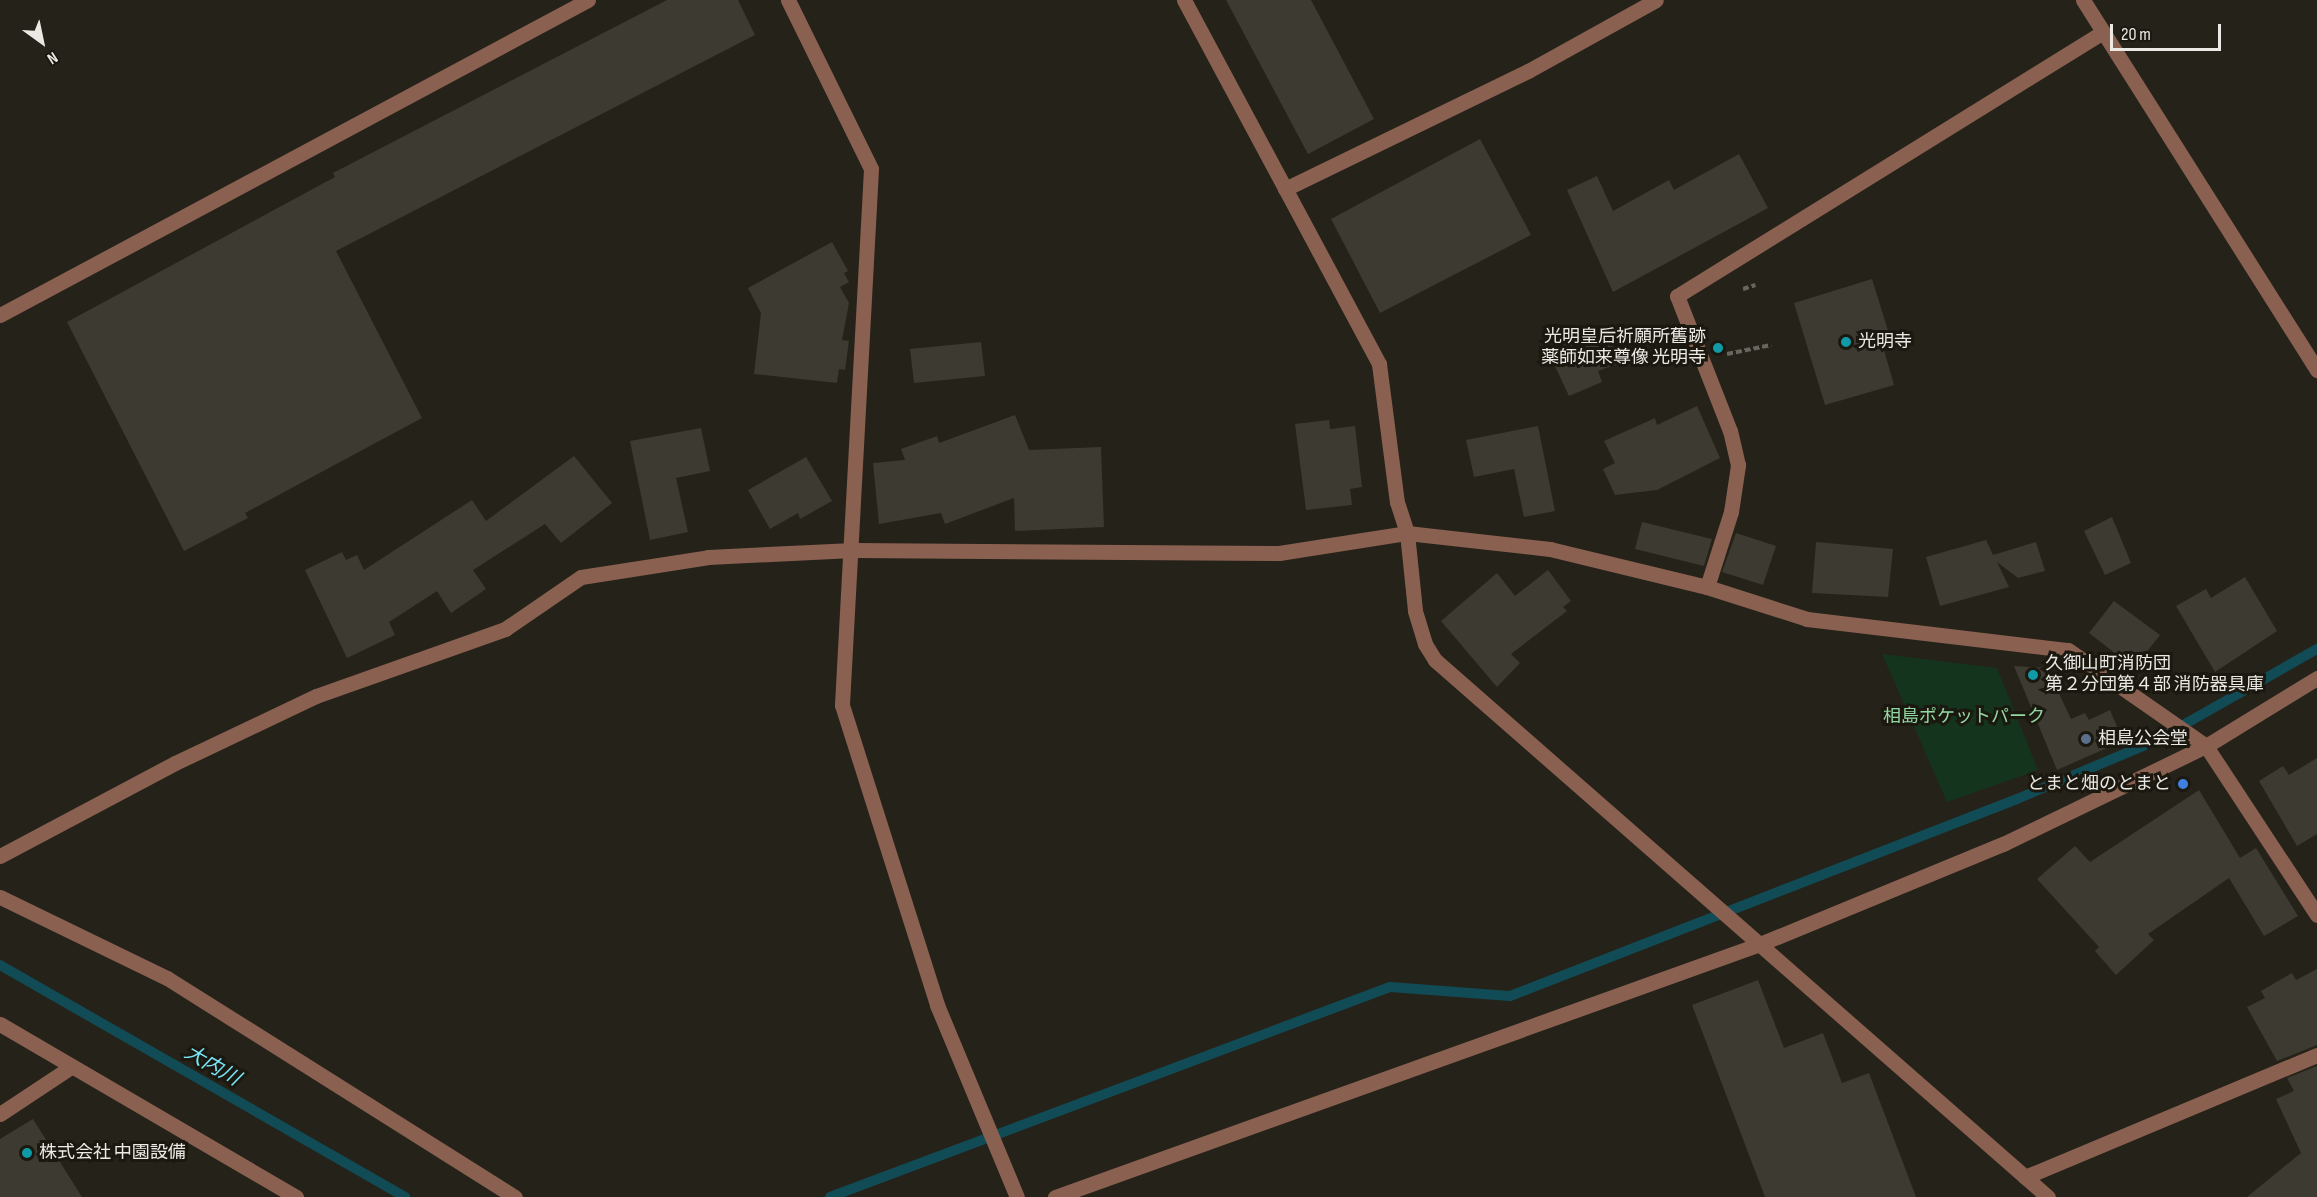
<!DOCTYPE html>
<meta charset="utf-8">
<style>
body{margin:0}
#map{position:relative;width:2317px;height:1197px;overflow:hidden;background:#252219;font-family:"Sofia Sans Condensed","Noto Sans JP",sans-serif}
div>[style]{position:absolute}
.green>*{inset:0;background:#15341e}
.stream>*{height:10px;margin:-5px;padding:0 5px;transform-origin:5px;border-radius:5px;background:#114b55}
.building>*{inset:0;background:#3d3a31}
.path>*{height:4px;margin-top:-2px;transform-origin:0;background:repeating-linear-gradient(90deg,#67655d 0 6px,transparent 0 9px)}
.minor>*{height:15px;margin:-7.5px;padding:0 7.5px;transform-origin:7.5px;border-radius:7.5px;background:#8a6050}
.tertiary>*{height:15px;margin:-7.5px;padding:0 7.5px;transform-origin:7.5px;border-radius:7.5px;background:#8a6050}
.dots>*{width:16px;height:16px;translate:-50% -50%;box-sizing:border-box;border:3px solid #1b1810;border-radius:50%}
span{translate:-50% -50%;white-space:nowrap;text-align:center;line-height:1.15;-webkit-text-stroke:6px #1b1810;paint-order:stroke}
.poi-label{font-size:18px;color:#ebe9e4}
.right{translate:-100% -50%;text-align:right}
.left{translate:0 -50%;text-align:left}
.park-label{font-size:18px;color:#92d8a2}
.water-label{font-size:20px;color:#79e6fa;font-style:italic}
.north{position:absolute;left:12px;top:12px;width:60px;height:60px;-webkit-text-stroke:4px #1b1810;paint-order:stroke;rotate:147deg;font-size:16px;font-weight:700;line-height:24px;text-align:center;color:#ebe9e4}
.north::after{content:'';display:block;margin:auto;width:21px;height:27px;background:#ebe9e4;clip-path:polygon(50% 0,100% 100%,50% 72%,0 100%)}
.scale{position:absolute;left:2110px;top:24px;width:111px;height:27px;box-sizing:border-box;border:3px solid #ebe9e4;border-top:0;padding-left:8px;font-size:18px;line-height:21px;white-space:nowrap;color:#ebe9e4;-webkit-text-stroke:4px #1b1810;paint-order:stroke}
</style>
<div id="map">
<div class="green">
<i style="clip-path:polygon(1882px 654px,1997px 668px,2038px 770px,1947px 802px)"></i>
</div>
<div class="stream">
<i style="left:0;top:965px;width:467px;rotate:29.8deg"></i>
<i style="left:830px;top:1197px;width:598px;rotate:-20.56deg"></i>
<i style="left:1390px;top:987px;width:120px;rotate:4.3deg"></i>
<i style="left:1510px;top:996px;width:544px;rotate:-21.23deg"></i>
<i style="left:2017px;top:799px;width:150px;rotate:-22.8deg"></i>
<i style="left:2155px;top:741px;width:186px;rotate:-29.6deg"></i>
</div>
<div class="building">
<i style="clip-path:polygon(667px 0,738px 0,755px 35px,336px 251px,422px 418px,245px 513px,248px 518px,184px 551px,67px 322px,335px 177px,333px 173px)"></i>
<i style="clip-path:polygon(1226px 0,1311px 0,1374px 119px,1308px 154px)"></i>
<i style="clip-path:polygon(1480px 139px,1531px 235px,1380px 313px,1331px 219px)"></i>
<i style="clip-path:polygon(1739px 154px,1768px 208px,1613px 292px,1567px 190px,1597px 176px,1613px 211px,1669px 180px,1674px 190px)"></i>
<i style="clip-path:polygon(832px 242px,848px 271px,844px 273px,849px 282px,840px 287px,849px 303px,842px 340px,849px 341px,845px 370px,839px 369px,837px 383px,754px 374px,761px 313px,748px 288px)"></i>
<i style="clip-path:polygon(1872px 279px,1891px 340px,1882px 343px,1894px 385px,1825px 405px,1794px 303px)"></i>
<i style="clip-path:polygon(1606px 328px,1620px 363px,1598px 371px,1602px 382px,1569px 396px,1548px 351px)"></i>
<i style="clip-path:polygon(981px 342px,985px 376px,914px 383px,910px 349px)"></i>
<i style="clip-path:polygon(1697px 406px,1720px 458px,1657px 490px,1615px 495px,1603px 469px,1615px 463px,1604px 441px,1655px 418px,1657px 425px)"></i>
<i style="clip-path:polygon(1015px 415px,1029px 450px,1101px 447px,1104px 527px,1015px 531px,1014px 498px,945px 524px,941px 513px,879px 524px,873px 463px,905px 460px,901px 449px,937px 436px,939px 443px)"></i>
<i style="clip-path:polygon(1329px 420px,1330px 429px,1355px 426px,1362px 487px,1350px 489px,1352px 505px,1306px 510px,1295px 424px)"></i>
<i style="clip-path:polygon(1538px 426px,1555px 511px,1524px 517px,1514px 469px,1474px 477px,1466px 440px)"></i>
<i style="clip-path:polygon(701px 428px,710px 471px,676px 478px,688px 532px,650px 540px,630px 441px)"></i>
<i style="clip-path:polygon(574px 456px,612px 503px,561px 543px,545px 524px,473px 570px,486px 589px,451px 613px,437px 591px,389px 622px,395px 635px,347px 658px,305px 570px,342px 552px,346px 560px,357px 555px,364px 570px,472px 500px,486px 521px)"></i>
<i style="clip-path:polygon(806px 457px,832px 501px,800px 519px,798px 513px,770px 529px,748px 490px)"></i>
<i style="clip-path:polygon(2112px 517px,2131px 563px,2105px 575px,2084px 531px)"></i>
<i style="clip-path:polygon(1642px 522px,1712px 539px,1704px 566px,1635px 549px)"></i>
<i style="clip-path:polygon(1736px 533px,1776px 546px,1763px 585px,1722px 572px)"></i>
<i style="clip-path:polygon(1986px 540px,1993px 555px,2036px 542px,2045px 571px,2018px 578px,1997px 562px,2009px 587px,1940px 606px,1926px 557px)"></i>
<i style="clip-path:polygon(1816px 542px,1893px 549px,1888px 597px,1812px 593px)"></i>
<i style="clip-path:polygon(1548px 570px,1571px 601px,1563px 607px,1567px 611px,1511px 654px,1520px 663px,1497px 687px,1441px 621px,1497px 573px,1515px 596px)"></i>
<i style="clip-path:polygon(2245px 577px,2277px 631px,2215px 672px,2176px 606px,2206px 589px,2211px 598px)"></i>
<i style="clip-path:polygon(2114px 601px,2160px 635px,2134px 668px,2089px 633px)"></i>
<i style="clip-path:polygon(2014px 666px,2047px 668px,2071px 719px,2085px 713px,2089px 720px,2110px 710px,2123px 741px,2057px 770px)"></i>
<i style="clip-path:polygon(2317px 758px,2317px 834px,2297px 846px,2259px 781px,2283px 766px,2289px 775px)"></i>
<i style="clip-path:polygon(2199px 790px,2240px 858px,2256px 848px,2298px 916px,2264px 936px,2229px 878px,2148px 934px,2154px 940px,2116px 975px,2095px 951px,2099px 947px,2037px 879px,2075px 846px,2090px 862px)"></i>
<i style="clip-path:polygon(2317px 969px,2317px 1045px,2277px 1061px,2247px 1007px,2265px 998px,2261px 991px,2292px 973px,2296px 980px)"></i>
<i style="clip-path:polygon(1758px 980px,1784px 1048px,1823px 1033px,1842px 1083px,1869px 1073px,1916px 1197px,1765px 1197px,1692px 1005px)"></i>
<i style="clip-path:polygon(2317px 1066px,2317px 1197px,2247px 1197px,2301px 1153px,2276px 1099px,2294px 1091px,2287px 1078px)"></i>
<i style="clip-path:polygon(33px 1119px,82px 1197px,0 1197px,0 1139px)"></i>
</div>
<div class="path">
<i style="left:1743px;top:289px;width:13px;rotate:-18deg"></i>
<i style="left:1727px;top:354px;width:45px;rotate:-11.6deg"></i>
</div>
<div class="minor">
<i style="left:788px;top:0;width:188px;rotate:63.8deg"></i>
<i style="left:871px;top:169px;width:537px;rotate:93.1deg"></i>
<i style="left:842px;top:705px;width:315px;rotate:72.4deg"></i>
<i style="left:937px;top:1005px;width:208px;rotate:67.4deg"></i>
<i style="left:1184px;top:0;width:413px;rotate:61.8deg"></i>
<i style="left:1379px;top:364px;width:139px;rotate:82.6deg"></i>
<i style="left:1397px;top:502px;width:33px;rotate:72deg"></i>
<i style="left:1407px;top:533px;width:78px;rotate:84.1deg"></i>
<i style="left:1415px;top:611px;width:34px;rotate:73deg"></i>
<i style="left:1425px;top:644px;width:19px;rotate:58deg"></i>
<i style="left:1435px;top:660px;width:815px;rotate:41.22deg"></i>
<i style="left:2083px;top:0;width:438px;rotate:57.7deg"></i>
<i style="left:1285px;top:189px;width:270px;rotate:-25.9deg"></i>
<i style="left:1528px;top:71px;width:146px;rotate:-29deg"></i>
<i style="left:0;top:315px;width:667px;rotate:-28.18deg"></i>
<i style="left:1707px;top:587px;width:79px;rotate:-72.3deg"></i>
<i style="left:1731px;top:512px;width:48px;rotate:-81.5deg"></i>
<i style="left:1738px;top:465px;width:35px;rotate:-103deg"></i>
<i style="left:1730px;top:431px;width:145px;rotate:-111.4deg"></i>
<i style="left:1677px;top:296px;width:501px;rotate:-31.79deg"></i>
<i style="left:0;top:856px;width:198px;rotate:-28deg"></i>
<i style="left:175px;top:763px;width:156px;rotate:-25.4deg"></i>
<i style="left:316px;top:696px;width:201px;rotate:-19.5deg"></i>
<i style="left:505px;top:629px;width:92px;rotate:-34.4deg"></i>
<i style="left:581px;top:577px;width:129px;rotate:-8.9deg"></i>
<i style="left:708px;top:557px;width:145px;rotate:-2.8deg"></i>
<i style="left:853px;top:550px;width:426px;rotate:0.4deg"></i>
<i style="left:1279px;top:553px;width:130px;rotate:-8.9deg"></i>
<i style="left:1407px;top:533px;width:144px;rotate:6.4deg"></i>
<i style="left:1550px;top:549px;width:162px;rotate:13.6deg"></i>
<i style="left:1707px;top:587px;width:105px;rotate:17.7deg"></i>
<i style="left:1807px;top:619px;width:263px;rotate:6.8deg"></i>
<i style="left:2068px;top:650px;width:168px;rotate:34.8deg"></i>
<i style="left:2206px;top:746px;width:202px;rotate:56.7deg"></i>
<i style="left:0;top:897px;width:186px;rotate:25.9deg"></i>
<i style="left:167px;top:978px;width:411px;rotate:32.2deg"></i>
<i style="left:1760px;top:944px;width:263px;rotate:-22.4deg"></i>
<i style="left:2003px;top:844px;width:225px;rotate:-25.8deg"></i>
<i style="left:2206px;top:746px;width:130px;rotate:-31.5deg"></i>
<i style="left:2025px;top:1177px;width:316px;rotate:-22.7deg"></i>
</div>
<div class="tertiary">
<i style="left:0;top:1024px;width:343px;rotate:30.3deg"></i>
<i style="left:0;top:1114px;width:85px;rotate:-33.5deg"></i>
<i style="left:1055px;top:1197px;width:749px;rotate:-19.74deg"></i>
</div>
<div class="dots">
<i style="left:1846px;top:342px;background:#0f9aa8"></i>
<i style="left:1718px;top:348px;background:#0f9aa8"></i>
<i style="left:2033px;top:675px;background:#0f9aa8"></i>
<i style="left:2086px;top:739px;background:#5c6f8a"></i>
<i style="left:2183px;top:784px;background:#3f7fe0"></i>
<i style="left:27px;top:1153px;background:#0f9aa8"></i>
</div>
<div class="poi-label">
<span class="right" style="left:1706px;top:348px">光明皇后祈願所舊跡<br>薬師如来尊像 光明寺</span>
<span class="left" style="left:1858px;top:342px">光明寺</span>
<span class="left" style="left:2045px;top:675px">久御山町消防団<br>第２分団第４部 消防器具庫</span>
<span class="left" style="left:2098px;top:739px">相島公会堂</span>
<span class="right" style="left:2171px;top:784px">とまと畑のとまと</span>
<span class="left" style="left:39px;top:1153px">株式会社 中園設備</span>
</div>
<div class="park-label">
<span style="left:1964px;top:717px">相島ポケットパーク</span>
</div>
<div class="water-label">
<span style="left:212px;top:1066px;rotate:30deg">大内川</span>
</div>
<div class="north">N</div>
<div class="scale">20 m</div>
</div>
